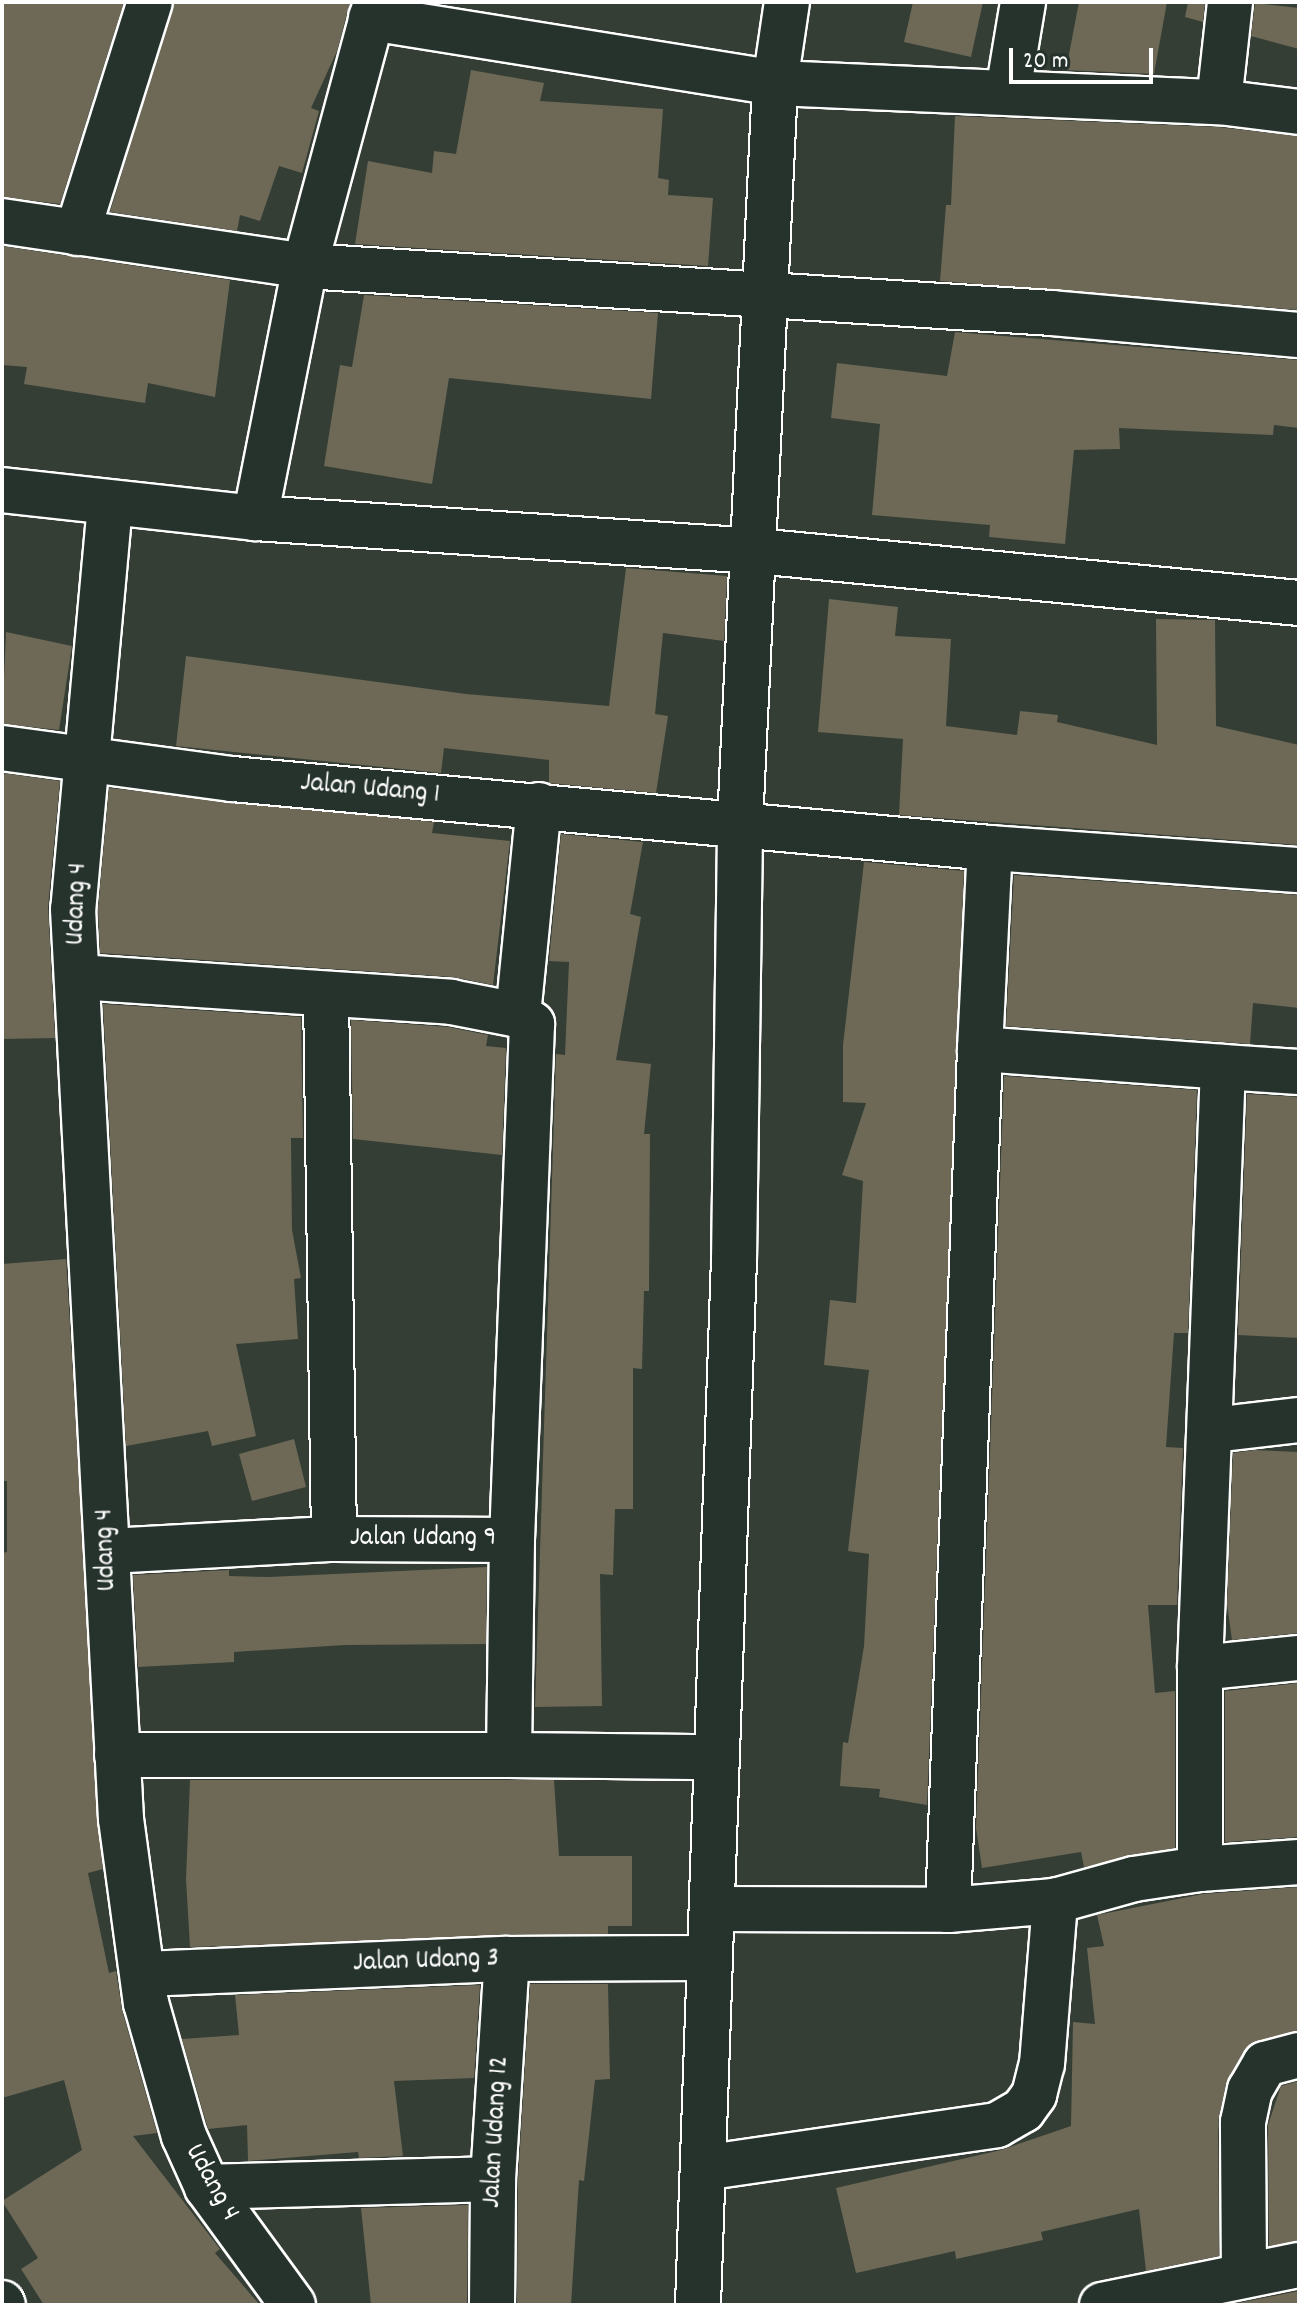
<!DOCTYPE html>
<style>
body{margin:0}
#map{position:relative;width:1301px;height:2307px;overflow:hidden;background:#343e35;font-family:Dekko,sans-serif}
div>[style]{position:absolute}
.building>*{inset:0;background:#6d6956}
.roads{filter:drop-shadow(2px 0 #fff) drop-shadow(-2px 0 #fff) drop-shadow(0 2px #fff) drop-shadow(0 -2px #fff)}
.minor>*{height:44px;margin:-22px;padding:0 22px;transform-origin:22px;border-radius:22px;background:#26332d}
span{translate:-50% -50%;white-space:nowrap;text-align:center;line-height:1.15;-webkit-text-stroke:7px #26332d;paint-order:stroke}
.street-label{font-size:28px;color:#fff}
.frame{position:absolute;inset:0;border:4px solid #fff;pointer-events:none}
.scale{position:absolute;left:1009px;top:48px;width:144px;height:36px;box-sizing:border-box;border:4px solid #fff;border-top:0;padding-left:10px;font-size:24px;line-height:28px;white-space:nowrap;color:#fff;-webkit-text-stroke:6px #26332d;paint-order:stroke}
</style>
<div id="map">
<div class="building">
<i style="clip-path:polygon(2px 2px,124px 2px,60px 204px,2px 197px)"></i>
<i style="clip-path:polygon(174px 2px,350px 2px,337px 51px,311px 108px,319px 111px,302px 173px,279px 166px,260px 221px,240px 215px,237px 231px,110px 212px)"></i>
<i style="clip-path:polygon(913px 2px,983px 2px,971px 57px,904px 42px)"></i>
<i style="clip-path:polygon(1079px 2px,1167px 2px,1154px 74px,1066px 70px)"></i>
<i style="clip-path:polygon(1188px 2px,1205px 2px,1203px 22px,1185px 17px)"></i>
<i style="clip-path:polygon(1255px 3px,1299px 8px,1299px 49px,1251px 36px)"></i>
<i style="clip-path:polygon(471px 70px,544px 83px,540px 101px,663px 109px,658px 178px,669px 180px,668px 195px,713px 198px,708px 266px,355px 244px,368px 161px,432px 173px,434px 151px,456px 154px)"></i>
<i style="clip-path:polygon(955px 116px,1217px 127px,1299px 136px,1299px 310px,940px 281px,946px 205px,951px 205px)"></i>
<i style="clip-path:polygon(2px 246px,230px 280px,215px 397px,148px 383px,145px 403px,24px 384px,27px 367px,2px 365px)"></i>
<i style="clip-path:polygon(364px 295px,658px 313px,651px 399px,449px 378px,432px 484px,324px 466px,340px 365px,352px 367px)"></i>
<i style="clip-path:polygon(955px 332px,1299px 360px,1299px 428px,1274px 425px,1273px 435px,1119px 428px,1120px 449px,1074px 450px,1065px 544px,989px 537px,990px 525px,872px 515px,880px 424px,831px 418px,837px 363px,947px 376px)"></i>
<i style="clip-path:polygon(626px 568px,727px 576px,724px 641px,663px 633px,655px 714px,668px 716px,656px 793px,549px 783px,549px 760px,444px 748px,441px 773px,176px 746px,186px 656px,466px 694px,609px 706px)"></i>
<i style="clip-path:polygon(829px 599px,898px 607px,895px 636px,951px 639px,946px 726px,1017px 735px,1020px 711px,1058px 715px,1057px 722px,1157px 745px,1156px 619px,1215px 620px,1216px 726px,1299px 745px,1299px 845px,899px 815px,903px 739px,818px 732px)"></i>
<i style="clip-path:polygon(6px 632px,72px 646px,59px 730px,2px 724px)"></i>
<i style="clip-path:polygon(2px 773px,60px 781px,48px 907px,55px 1038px,2px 1039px)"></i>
<i style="clip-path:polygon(109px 788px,434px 822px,432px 833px,510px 841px,493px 985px,453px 977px,100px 953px,98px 909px)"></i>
<i style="clip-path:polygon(561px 834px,643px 842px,630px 914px,641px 917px,616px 1060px,651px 1064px,644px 1134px,650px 1134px,649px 1291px,644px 1291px,642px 1369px,633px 1368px,633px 1509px,615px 1509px,613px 1575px,600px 1574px,602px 1706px,535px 1707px,556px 1054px,565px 1055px,569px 962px,549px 961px)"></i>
<i style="clip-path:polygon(864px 862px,964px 871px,927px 1805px,879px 1797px,880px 1789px,840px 1786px,843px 1742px,848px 1743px,864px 1646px,869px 1554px,848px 1551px,869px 1370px,824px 1365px,830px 1300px,856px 1303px,863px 1181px,842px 1175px,866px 1103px,843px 1102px,843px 1045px)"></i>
<i style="clip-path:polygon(1014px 875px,1299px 895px,1299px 1008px,1253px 1003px,1250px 1044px,1006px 1026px)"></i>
<i style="clip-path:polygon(103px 1004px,301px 1017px,303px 1138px,291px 1138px,292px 1230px,301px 1278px,294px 1279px,298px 1339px,236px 1344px,256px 1436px,212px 1446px,208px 1431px,126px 1446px)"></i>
<i style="clip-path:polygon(351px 1020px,448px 1027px,488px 1035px,486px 1046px,506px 1048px,502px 1155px,353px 1139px)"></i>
<i style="clip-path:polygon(1004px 1076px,1197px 1090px,1188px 1333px,1174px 1333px,1166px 1447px,1183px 1448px,1177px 1605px,1148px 1605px,1155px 1693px,1175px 1691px,1175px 1848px,1084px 1867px,1081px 1852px,982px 1868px,976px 1828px)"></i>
<i style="clip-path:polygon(1247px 1094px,1299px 1097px,1299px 1338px,1238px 1335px)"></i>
<i style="clip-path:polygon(66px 1259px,103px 1869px,88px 1873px,109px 1973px,116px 1971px,122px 2010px,157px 2133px,133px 2136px,220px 2249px,215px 2253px,260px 2305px,44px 2305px,21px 2269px,38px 2258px,2px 2201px,82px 2150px,64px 2080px,2px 2098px,2px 1553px,7px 1552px,7px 1481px,2px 1481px,2px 1264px)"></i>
<i style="clip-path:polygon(294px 1439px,306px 1487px,252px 1501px,239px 1454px)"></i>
<i style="clip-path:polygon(1255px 1450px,1299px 1452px,1299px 1633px,1232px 1640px,1227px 1604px,1233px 1453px)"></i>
<i style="clip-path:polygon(487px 1567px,486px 1644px,345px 1645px,234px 1652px,234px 1662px,138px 1667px,133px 1575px,229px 1570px,229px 1576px,269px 1577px)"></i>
<i style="clip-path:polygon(1299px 1683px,1299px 1837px,1225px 1842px,1225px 1691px)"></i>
<i style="clip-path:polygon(190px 1780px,554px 1780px,559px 1856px,632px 1856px,632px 1926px,608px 1926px,608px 1934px,190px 1947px,186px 1879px)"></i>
<i style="clip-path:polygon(1299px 1887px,1299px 2031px,1250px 2044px,1226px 2084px,1218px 2122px,1219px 2256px,1146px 2271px,1139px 2209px,1041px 2232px,1043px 2240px,956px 2259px,955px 2251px,856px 2273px,836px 2188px,1001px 2150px,1071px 2126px,1073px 2022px,1095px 2024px,1087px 1948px,1104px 1946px,1097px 1915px,1203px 1894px)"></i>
<i style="clip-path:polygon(530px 1984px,608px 1984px,610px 2079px,595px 2080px,584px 2181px,579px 2180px,571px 2305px,517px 2305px,518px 2180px)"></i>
<i style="clip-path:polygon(480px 1985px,474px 2078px,394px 2081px,403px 2156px,359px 2158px,358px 2152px,248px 2161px,247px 2125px,208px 2129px,182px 2039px,239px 2035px,235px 1995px)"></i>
<i style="clip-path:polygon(1299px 2081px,1299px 2241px,1269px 2246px,1268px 2125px,1281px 2086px)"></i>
<i style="clip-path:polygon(468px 2205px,467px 2305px,371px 2305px,361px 2208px)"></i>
<i style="clip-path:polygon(1299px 2291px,1299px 2305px,1228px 2305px)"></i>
</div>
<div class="roads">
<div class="minor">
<i style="left:376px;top:2px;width:273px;rotate:105.1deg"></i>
<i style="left:305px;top:266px;width:748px;rotate:3.6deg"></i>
<i style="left:1052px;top:313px;width:248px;rotate:5.1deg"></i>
<i style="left:371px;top:18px;width:409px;rotate:9.1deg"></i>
<i style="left:775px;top:83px;width:444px;rotate:2.5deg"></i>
<i style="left:1219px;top:102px;width:101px;rotate:-83.7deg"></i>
<i style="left:1008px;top:92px;width:91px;rotate:-80.5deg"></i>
<i style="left:1219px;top:102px;width:81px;rotate:7.1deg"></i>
<i style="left:2px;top:221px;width:306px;rotate:8.4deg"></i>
<i style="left:305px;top:266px;width:257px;rotate:101.2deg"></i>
<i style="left:77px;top:233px;width:242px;rotate:-72.5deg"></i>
<i style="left:2px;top:490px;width:255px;rotate:6.3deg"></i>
<i style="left:255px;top:518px;width:502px;rotate:3.77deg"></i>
<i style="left:756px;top:551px;width:545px;rotate:5.47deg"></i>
<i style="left:110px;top:505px;width:406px;rotate:95.2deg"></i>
<i style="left:73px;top:909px;width:911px;rotate:86.98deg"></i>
<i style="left:121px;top:1819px;width:186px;rotate:82.3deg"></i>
<i style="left:146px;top:2003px;width:138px;rotate:74.1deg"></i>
<i style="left:184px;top:2136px;width:56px;rotate:65.7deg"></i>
<i style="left:207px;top:2187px;width:146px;rotate:53.9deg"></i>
<i style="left:2px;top:748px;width:232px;rotate:7.7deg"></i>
<i style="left:232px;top:779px;width:761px;rotate:5.2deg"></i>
<i style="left:990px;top:848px;width:310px;rotate:4.1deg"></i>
<i style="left:78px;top:977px;width:374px;rotate:3.8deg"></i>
<i style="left:451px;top:1002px;width:68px;rotate:11deg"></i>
<i style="left:518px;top:1015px;width:17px;rotate:33deg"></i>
<i style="left:532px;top:1024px;width:516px;rotate:92.22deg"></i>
<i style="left:512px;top:1540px;width:215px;rotate:90.8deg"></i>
<i style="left:509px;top:1755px;width:207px;rotate:0.6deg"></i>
<i style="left:518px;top:1015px;width:211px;rotate:-84.3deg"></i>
<i style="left:980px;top:1049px;width:201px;rotate:-87.2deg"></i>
<i style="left:1212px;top:1430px;width:88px;rotate:-6.6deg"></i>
<i style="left:334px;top:1539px;width:178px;rotate:0.3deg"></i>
<i style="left:109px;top:1551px;width:225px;rotate:-3.1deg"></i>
<i style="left:334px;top:1539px;width:543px;rotate:-90.84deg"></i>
<i style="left:1200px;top:1668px;width:100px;rotate:-5.8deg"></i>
<i style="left:117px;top:1755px;width:392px"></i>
<i style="left:1200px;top:1869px;width:99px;rotate:-4deg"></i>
<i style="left:714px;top:1909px;width:234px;rotate:0.2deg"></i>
<i style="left:948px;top:1910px;width:107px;rotate:-4.8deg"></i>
<i style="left:1055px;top:1901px;width:82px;rotate:-15.6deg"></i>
<i style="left:1134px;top:1879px;width:67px;rotate:-8.6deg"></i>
<i style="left:1200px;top:1869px;width:201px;rotate:-90deg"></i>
<i style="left:1200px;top:1668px;width:601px;rotate:-87.81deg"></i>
<i style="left:1223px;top:1067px;width:76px;rotate:3.8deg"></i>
<i style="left:948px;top:1910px;width:862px;rotate:-87.87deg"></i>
<i style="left:980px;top:1049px;width:244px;rotate:4.2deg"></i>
<i style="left:144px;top:1974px;width:363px;rotate:-2.4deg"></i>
<i style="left:507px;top:1959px;width:202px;rotate:-0.3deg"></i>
<i style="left:703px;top:2168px;width:297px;rotate:-8.3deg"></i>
<i style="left:997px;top:2125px;width:30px;rotate:-30deg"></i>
<i style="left:1023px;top:2110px;width:19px;rotate:-54deg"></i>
<i style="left:1034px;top:2095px;width:32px;rotate:-76deg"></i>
<i style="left:1042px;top:2064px;width:164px;rotate:-85.4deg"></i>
<i style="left:207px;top:2187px;width:286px;rotate:-1.6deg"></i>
<i style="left:1244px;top:2275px;width:153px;rotate:-90.4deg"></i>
<i style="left:1243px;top:2122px;width:33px;rotate:-78deg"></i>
<i style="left:1250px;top:2090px;width:30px;rotate:-60deg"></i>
<i style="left:1265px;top:2064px;width:35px;rotate:-15deg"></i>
<i style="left:2px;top:2303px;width:2px;rotate:63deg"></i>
<i style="left:492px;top:2305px;width:126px;rotate:-89.5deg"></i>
<i style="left:493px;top:2179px;width:220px;rotate:-86.4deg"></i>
<i style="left:698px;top:2305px;width:1045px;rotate:-88.03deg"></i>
<i style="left:734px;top:1261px;width:438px;rotate:-89.2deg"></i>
<i style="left:740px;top:823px;width:741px;rotate:-87.29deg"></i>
<i style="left:775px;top:83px;width:82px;rotate:-81.6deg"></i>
<i style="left:1102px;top:2305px;width:201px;rotate:-11.5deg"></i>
</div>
</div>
<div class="street-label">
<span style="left:370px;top:790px;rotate:5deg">Jalan Udang 1</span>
<span style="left:78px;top:904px;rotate:-88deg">Udang 4</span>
<span style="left:423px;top:1539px">Jalan Udang 9</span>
<span style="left:107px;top:1550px;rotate:-92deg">Udang 4</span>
<span style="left:426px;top:1962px;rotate:-2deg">Jalan Udang 3</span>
<span style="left:497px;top:2132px;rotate:-87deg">Jalan Udang 12</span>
<span style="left:211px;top:2183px;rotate:61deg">Udang 4</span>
</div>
<div class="frame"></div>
<div class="scale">20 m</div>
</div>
